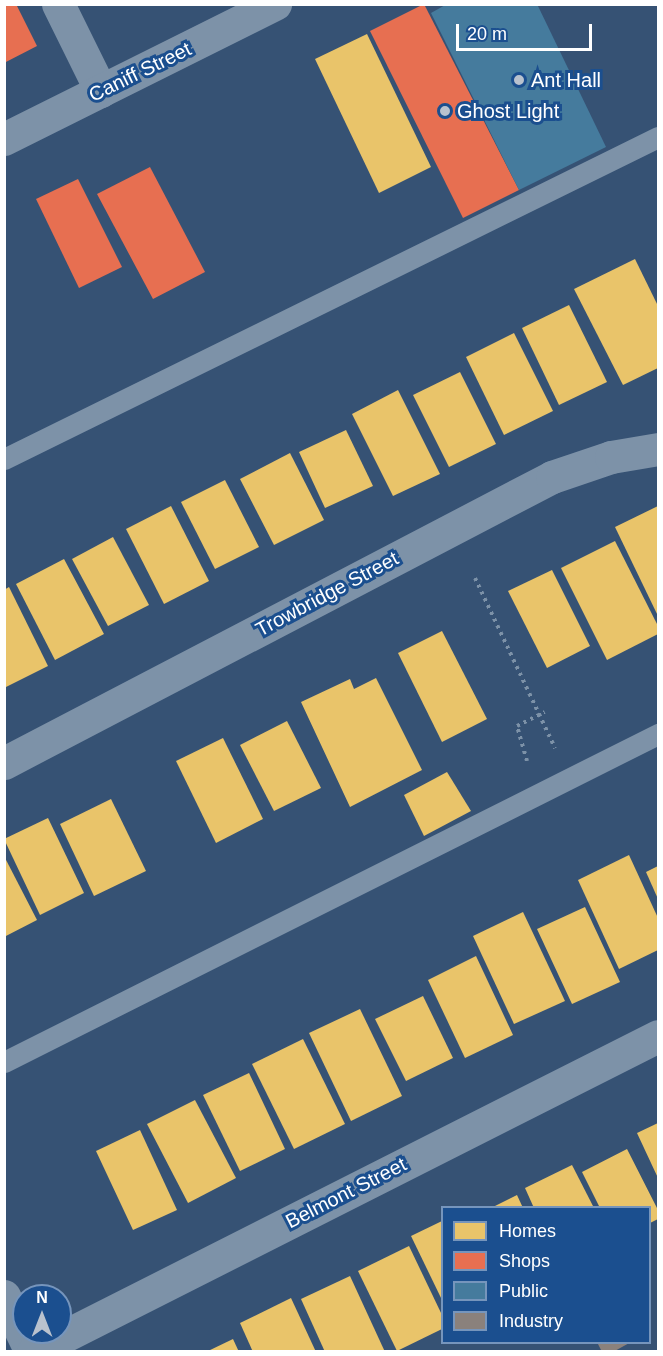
<!DOCTYPE html>
<style>
body{margin:0}
#map{position:relative;width:663px;height:1356px;overflow:hidden;background:#365274;font-family:Helvetica,sans-serif}
div>[style]{position:absolute}
.homes>*{inset:0;background:#e9c46a}
.shops>*{inset:0;background:#e76f51}
.public>*{inset:0;background:#457b9d}
.industry>*{inset:0;background:#8a817c}
.path>*{height:4px;margin-top:-2px;transform-origin:0;background:repeating-linear-gradient(90deg,#7d92a8 0 3px,transparent 0 7.5px)}
.service>*{height:21px;margin:-10.5px;padding:0 10.5px;transform-origin:10.5px;border-radius:10.5px;background:#7d92a8}
.minor>*{height:33px;margin:-16.5px;padding:0 16.5px;transform-origin:16.5px;border-radius:16.5px;background:#7d92a8}
.tertiary>*{height:33px;margin:-16.5px;padding:0 16.5px;transform-origin:16.5px;border-radius:16.5px;background:#7d92a8}
.dots>*{width:16px;height:16px;translate:-50% -50%;box-sizing:border-box;border:3px solid #1b4f8f;border-radius:50%}
span{translate:-50% -50%;white-space:nowrap;text-align:center;line-height:1.15;-webkit-text-stroke:6px #1b4f8f;paint-order:stroke}
.street-label{font-size:20px;color:#fff}
.poi-label{font-size:20px;color:#fff}
.left{translate:0 -50%;text-align:left}
.frame{position:absolute;inset:0;border:6px solid #fff;pointer-events:none}
.legend{position:absolute;left:441px;top:1206px;width:210px;height:138px;box-sizing:border-box;background:#1b4f8f;border:2px solid #7695bc;margin:0;padding:8px 10px;list-style:none;font-size:18px;color:#fff}
.legend li{display:flex;align-items:center;gap:12px;height:30px}
.legend b{width:30px;border:2px solid #7695bc}
.north{position:absolute;left:12px;top:1284px;width:60px;height:60px;box-sizing:border-box;background:#1b4f8f;border:2px solid #7695bc;border-radius:50%;rotate:0deg;font-size:16px;font-weight:700;line-height:24px;text-align:center;color:#fff}
.north::after{content:'';display:block;margin:auto;width:21px;height:27px;background:#b9c2ce;clip-path:polygon(50% 0,100% 100%,50% 72%,0 100%)}
.scale{position:absolute;left:456px;top:24px;width:136px;height:27px;box-sizing:border-box;border:3px solid #fff;border-top:0;padding-left:8px;font-size:18px;line-height:21px;white-space:nowrap;color:#fff;-webkit-text-stroke:4px #1b4f8f;paint-order:stroke}
</style>
<div id="map">
<div class="homes">
<i style="clip-path:polygon(367px 34px,431px 167px,379px 193px,315px 59px)"></i>
<i style="clip-path:polygon(635px 259px,658px 306px,658px 368px,623px 385px,574px 289px)"></i>
<i style="clip-path:polygon(569px 305px,607px 382px,559px 405px,522px 328px)"></i>
<i style="clip-path:polygon(514px 333px,553px 411px,504px 435px,466px 357px)"></i>
<i style="clip-path:polygon(460px 372px,496px 444px,449px 467px,413px 395px)"></i>
<i style="clip-path:polygon(398px 390px,440px 474px,393px 496px,352px 414px)"></i>
<i style="clip-path:polygon(346px 430px,373px 486px,325px 508px,299px 452px)"></i>
<i style="clip-path:polygon(290px 453px,324px 520px,274px 545px,240px 479px)"></i>
<i style="clip-path:polygon(225px 480px,259px 547px,215px 569px,181px 502px)"></i>
<i style="clip-path:polygon(171px 506px,209px 581px,164px 604px,126px 529px)"></i>
<i style="clip-path:polygon(658px 506px,658px 616px,615px 527px)"></i>
<i style="clip-path:polygon(113px 537px,149px 605px,108px 626px,72px 559px)"></i>
<i style="clip-path:polygon(615px 541px,658px 626px,658px 634px,607px 660px,561px 568px)"></i>
<i style="clip-path:polygon(64px 559px,104px 634px,55px 660px,16px 584px)"></i>
<i style="clip-path:polygon(552px 570px,590px 646px,547px 668px,508px 591px)"></i>
<i style="clip-path:polygon(9px 587px,48px 666px,4px 688px,4px 590px)"></i>
<i style="clip-path:polygon(442px 631px,487px 719px,442px 742px,398px 653px)"></i>
<i style="clip-path:polygon(376px 678px,422px 770px,350px 807px,301px 702px,350px 679px,354px 689px)"></i>
<i style="clip-path:polygon(287px 721px,321px 788px,274px 811px,240px 745px)"></i>
<i style="clip-path:polygon(223px 738px,263px 819px,216px 843px,176px 761px)"></i>
<i style="clip-path:polygon(447px 772px,471px 811px,424px 836px,404px 795px)"></i>
<i style="clip-path:polygon(111px 799px,146px 871px,94px 896px,60px 824px)"></i>
<i style="clip-path:polygon(48px 818px,84px 893px,40px 915px,4px 839px)"></i>
<i style="clip-path:polygon(629px 855px,658px 918px,658px 950px,619px 969px,578px 880px)"></i>
<i style="clip-path:polygon(4px 856px,37px 920px,4px 937px)"></i>
<i style="clip-path:polygon(658px 866px,658px 899px,646px 872px)"></i>
<i style="clip-path:polygon(585px 907px,620px 982px,572px 1004px,537px 929px)"></i>
<i style="clip-path:polygon(523px 912px,565px 1001px,514px 1024px,473px 936px)"></i>
<i style="clip-path:polygon(476px 956px,513px 1035px,465px 1058px,428px 980px)"></i>
<i style="clip-path:polygon(423px 996px,453px 1058px,406px 1081px,375px 1019px)"></i>
<i style="clip-path:polygon(360px 1009px,402px 1096px,351px 1121px,309px 1033px)"></i>
<i style="clip-path:polygon(303px 1039px,345px 1124px,294px 1149px,252px 1064px)"></i>
<i style="clip-path:polygon(249px 1073px,285px 1149px,240px 1171px,203px 1095px)"></i>
<i style="clip-path:polygon(195px 1100px,236px 1178px,188px 1203px,147px 1124px)"></i>
<i style="clip-path:polygon(658px 1123px,658px 1178px,637px 1133px)"></i>
<i style="clip-path:polygon(140px 1130px,177px 1210px,133px 1230px,96px 1151px)"></i>
<i style="clip-path:polygon(627px 1149px,658px 1210px,658px 1219px,650px 1223px,650px 1208px,600px 1208px,582px 1172px)"></i>
<i style="clip-path:polygon(572px 1165px,594px 1208px,534px 1208px,525px 1188px)"></i>
<i style="clip-path:polygon(517px 1195px,523px 1208px,491px 1208px)"></i>
<i style="clip-path:polygon(442px 1221px,442px 1300px,411px 1236px)"></i>
<i style="clip-path:polygon(409px 1246px,442px 1315px,442px 1329px,397px 1351px,358px 1271px)"></i>
<i style="clip-path:polygon(350px 1276px,385px 1352px,325px 1352px,301px 1299px)"></i>
<i style="clip-path:polygon(291px 1298px,316px 1352px,253px 1352px,240px 1323px)"></i>
<i style="clip-path:polygon(233px 1339px,239px 1352px,206px 1352px)"></i>
</div>
<div class="shops">
<i style="clip-path:polygon(4px 4px,16px 4px,37px 46px,4px 63px)"></i>
<i style="clip-path:polygon(424px 4px,519px 190px,463px 218px,370px 31px)"></i>
<i style="clip-path:polygon(150px 167px,205px 272px,153px 299px,97px 194px)"></i>
<i style="clip-path:polygon(78px 179px,122px 267px,79px 288px,36px 199px)"></i>
</div>
<div class="public">
<i style="clip-path:polygon(447px 4px,537px 4px,606px 147px,519px 190px,431px 13px)"></i>
</div>
<div class="industry">
<i style="clip-path:polygon(597px 1342px,631px 1342px,613px 1352px,602px 1352px)"></i>
</div>
<div class="path">
<i style="left:475px;top:578px;width:188px;rotate:64.8deg"></i>
<i style="left:527px;top:761px;width:36px;rotate:-106deg"></i>
<i style="left:517px;top:726px;width:31px;rotate:-27deg"></i>
</div>
<div class="service">
<i style="left:4px;top:459px;width:729px;rotate:-26.21deg"></i>
<i style="left:4px;top:1062px;width:732px;rotate:-26.64deg"></i>
</div>
<div class="minor">
<i style="left:58px;top:4px;width:97px;rotate:63.7deg"></i>
<i style="left:4px;top:763px;width:618px;rotate:-27.56deg"></i>
<i style="left:552px;top:477px;width:62px;rotate:-18.7deg"></i>
<i style="left:611px;top:457px;width:48px;rotate:-9.7deg"></i>
<i style="left:4px;top:1296px;width:62px;rotate:64.3deg"></i>
<i style="left:33px;top:1352px;width:700px;rotate:-26.82deg"></i>
</div>
<div class="tertiary">
<i style="left:4px;top:139px;width:303px;rotate:-26.5deg"></i>
</div>
<div class="dots">
<i style="left:519px;top:80px;background:#b9c2ce"></i>
<i style="left:445px;top:111px;background:#b9c2ce"></i>
</div>
<div class="street-label">
<span style="left:140px;top:72px;rotate:-26deg">Caniff Street</span>
<span style="left:327px;top:594px;rotate:-28deg">Trowbridge Street</span>
<span style="left:346px;top:1193px;rotate:-27deg">Belmont Street</span>
</div>
<div class="poi-label">
<span class="left" style="left:531px;top:80px">Ant Hall</span>
<span class="left" style="left:457px;top:111px">Ghost Light</span>
</div>
<div class="frame"></div>
<ul class="legend">
<li><b style="height:16px;background:#e9c46a"></b>Homes</li>
<li><b style="height:16px;background:#e76f51"></b>Shops</li>
<li><b style="height:16px;background:#457b9d"></b>Public</li>
<li><b style="height:16px;background:#8a817c"></b>Industry</li>
</ul>
<div class="north">N</div>
<div class="scale">20 m</div>
</div>
